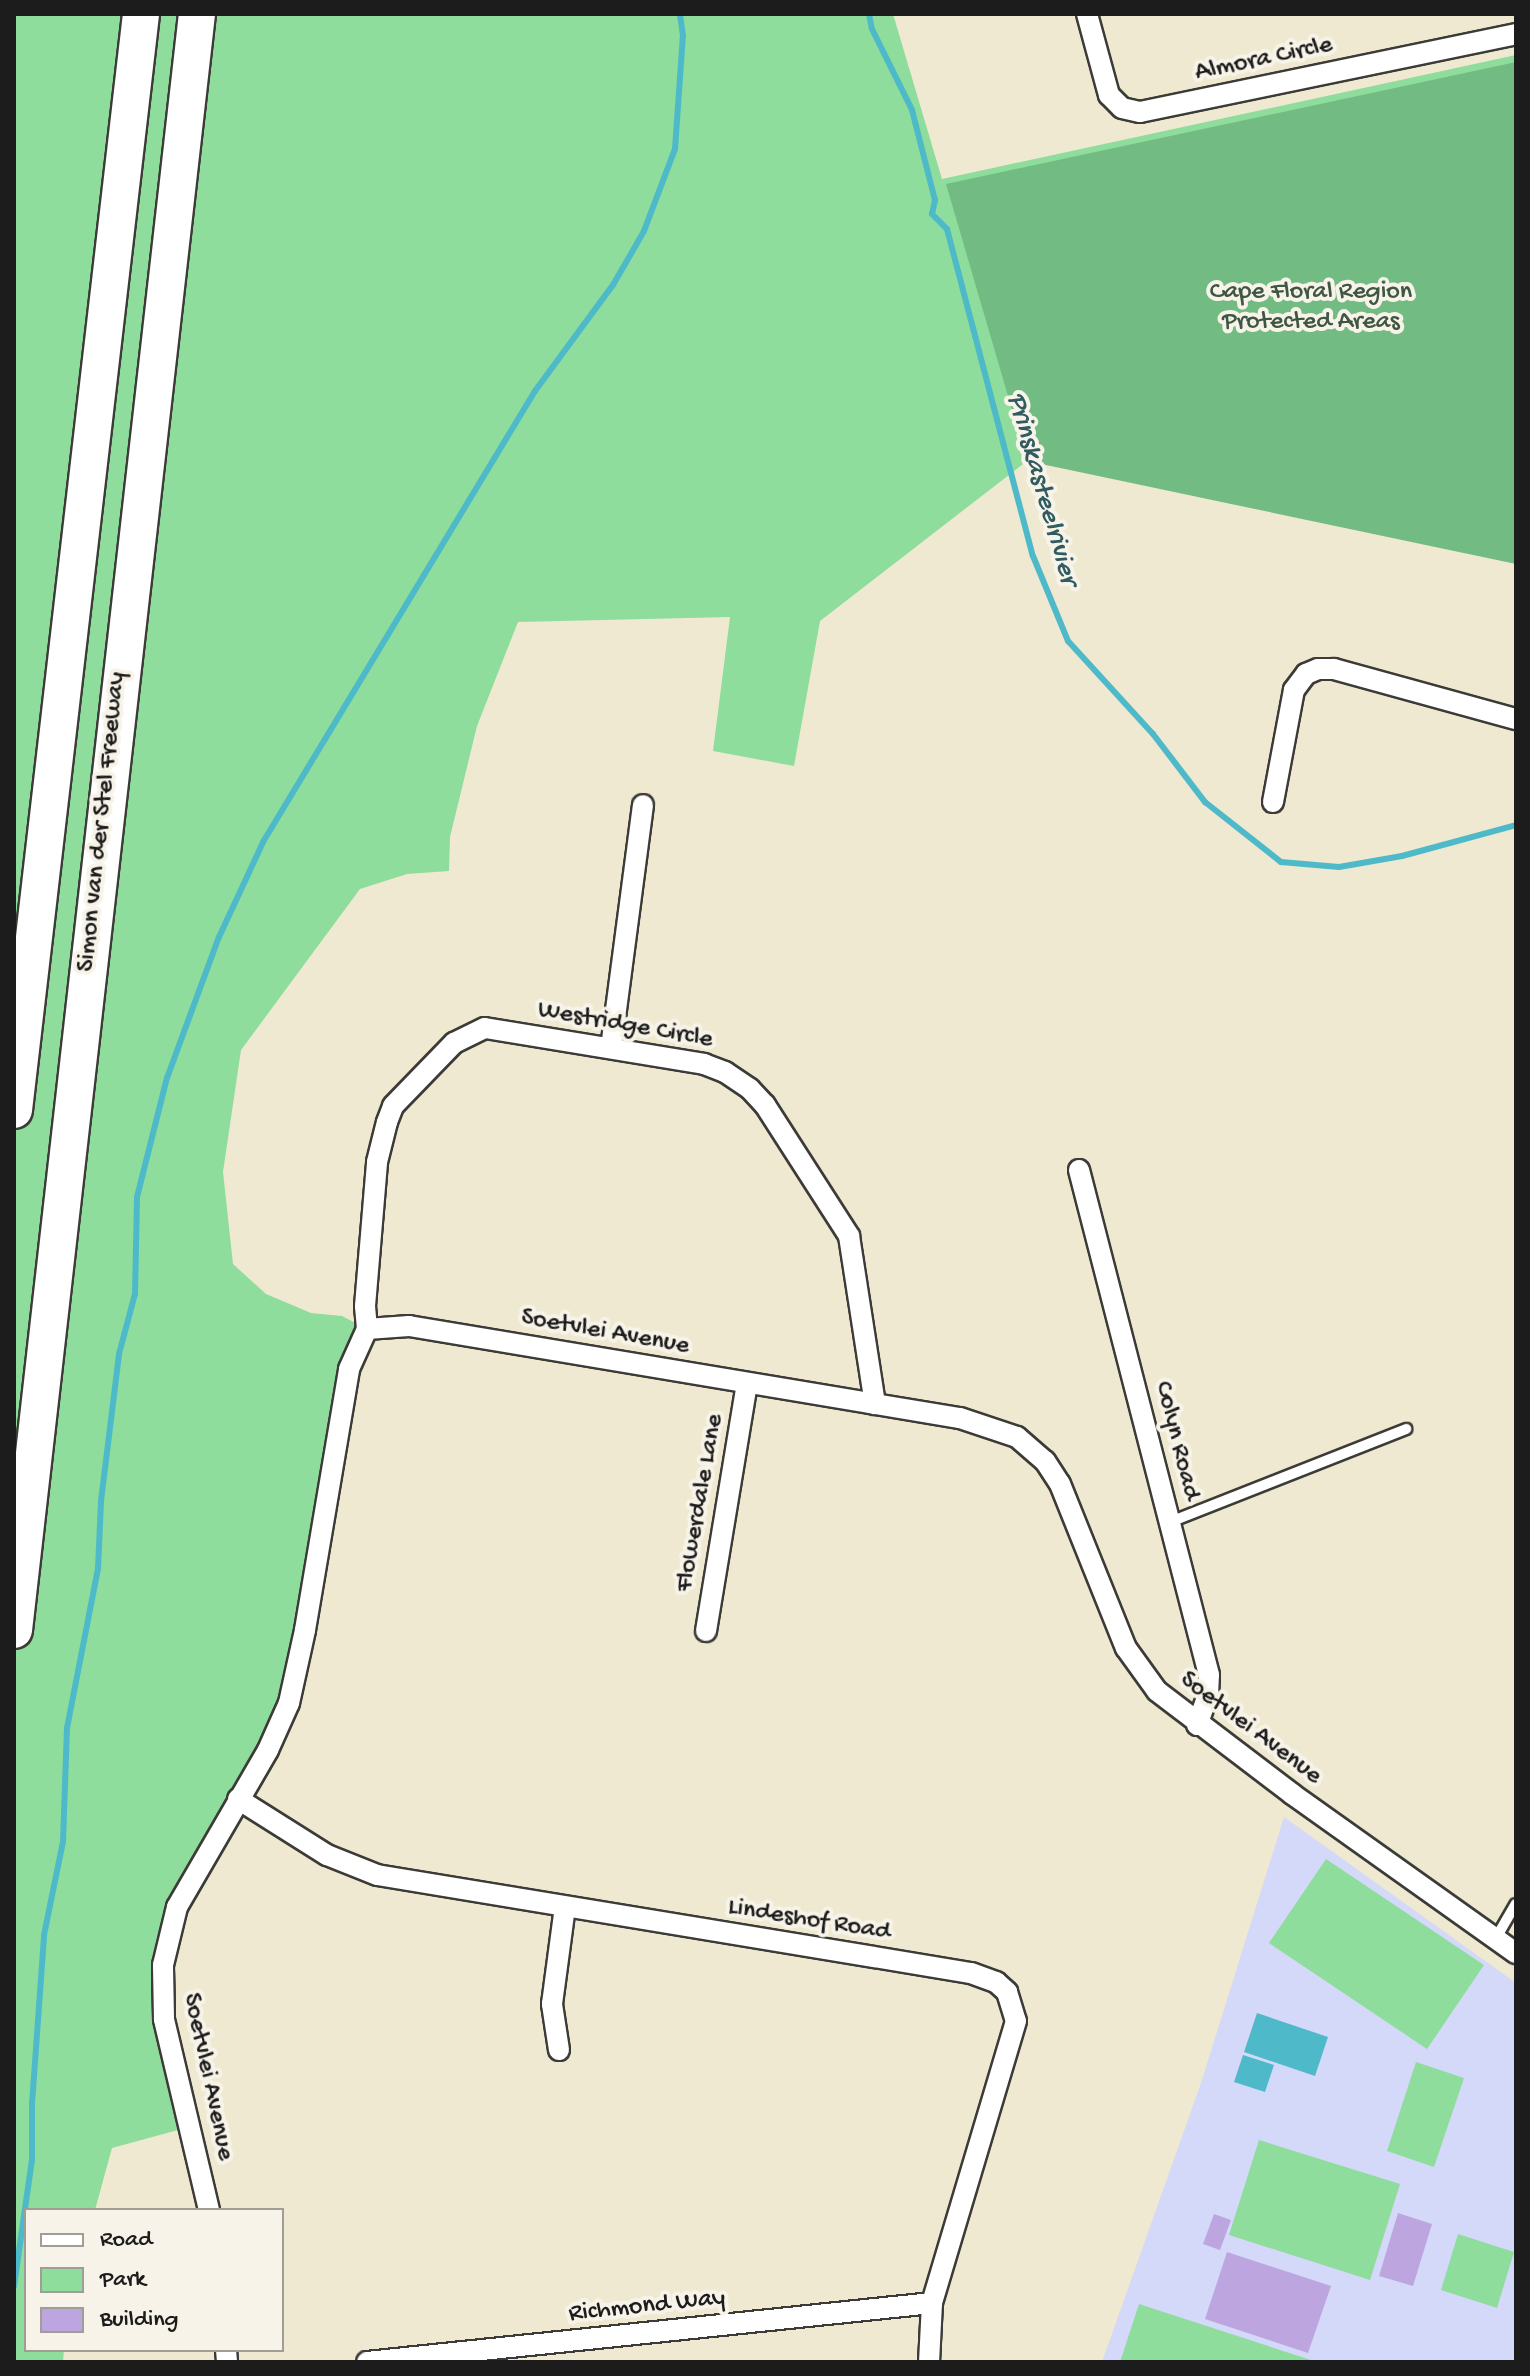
<!DOCTYPE html>
<style>
body{margin:0}
#map{position:relative;width:1530px;height:2376px;overflow:hidden;background:#eee9d0;font-family:"Gochi Hand",sans-serif}
div>[style]{position:absolute}
.built>*{inset:0;background:#d4d8f9}
.green>*{inset:0;background:#8edd9c}
.forest>*{inset:0;background:#72bc84}
.water>*{inset:0;background:#4ebac9}
.stream>*{height:6px;margin:-3px;padding:0 3px;transform-origin:3px;border-radius:3px;background:#4ebac9}
.building>*{inset:0;background:#bda6df}
.roads{filter:drop-shadow(2px 0 #3c3b37) drop-shadow(-2px 0 #3c3b37) drop-shadow(0 2px #3c3b37) drop-shadow(0 -2px #3c3b37)}
.lane>*{height:10px;margin:-5px;padding:0 5px;transform-origin:5px;border-radius:5px;background:#fff}
.street>*{height:20px;margin:-10px;padding:0 10px;transform-origin:10px;border-radius:10px;background:#fff}
.highway>*{height:36px;margin:-18px;padding:0 18px;transform-origin:18px;border-radius:18px;background:#fff}
span{translate:-50% -50%;white-space:nowrap;text-align:center;line-height:1.15;-webkit-text-stroke:8px #f7f3e8;paint-order:stroke}
.street-label{font-size:26px;color:#1c1c1c}
.park-label{font-size:26px;color:#3e5642}
.water-label{font-size:28px;color:#305b61;font-style:italic}
.frame{position:absolute;inset:0;border:16px solid #1c1c1c;pointer-events:none}
.legend{position:absolute;left:24px;top:2208px;width:260px;height:144px;box-sizing:border-box;background:#f7f3e8;border:2px solid #9f9d96;margin:0;padding:10px 14px;list-style:none;font-size:24px;color:#1c1c1c}
.legend li{display:flex;align-items:center;gap:16px;height:40px}
.legend b{width:40px;border:2px solid #9f9d96}
</style>
<div id="map">
<div class="built">
<i style="clip-path:polygon(1284px 1817px,1516px 1983px,1516px 2362px,1102px 2362px,1201px 2083px)"></i>
</div>
<div class="green">
<i style="clip-path:polygon(14px 14px,893px 14px,942px 179px,1516px 55px,1516px 560px,1026px 456px,1027px 461px,820px 621px,794px 766px,713px 751px,730px 617px,518px 622px,477px 726px,450px 837px,449px 871px,407px 874px,360px 889px,241px 1050px,223px 1172px,233px 1264px,266px 1294px,311px 1313px,342px 1316px,367px 1329px,296px 1677px,177px 1907px,163px 1966px,189px 2127px,112px 2148px,95px 2210px,26px 2210px,26px 2350px,64px 2350px,63px 2362px,14px 2362px)"></i>
<i style="clip-path:polygon(1326px 1859px,1484px 1965px,1427px 2049px,1269px 1943px)"></i>
<i style="clip-path:polygon(1416px 2062px,1464px 2078px,1434px 2167px,1387px 2151px)"></i>
<i style="clip-path:polygon(1259px 2140px,1400px 2184px,1370px 2280px,1229px 2235px)"></i>
<i style="clip-path:polygon(1458px 2234px,1514px 2252px,1497px 2308px,1441px 2290px)"></i>
<i style="clip-path:polygon(1139px 2304px,1317px 2362px,1120px 2362px)"></i>
</div>
<div class="forest">
<i style="clip-path:polygon(1516px 62px,1516px 564px,1027px 461px,946px 184px)"></i>
</div>
<div class="water">
<i style="clip-path:polygon(1257px 2013px,1328px 2037px,1315px 2076px,1244px 2052px)"></i>
<i style="clip-path:polygon(1243px 2055px,1274px 2065px,1265px 2092px,1234px 2082px)"></i>
</div>
<div class="stream">
<i style="left:869px;top:14px;width:15px;rotate:79deg"></i>
<i style="left:872px;top:29px;width:90px;rotate:63.7deg"></i>
<i style="left:912px;top:110px;width:93px;rotate:75.7deg"></i>
<i style="left:935px;top:200px;width:14px;rotate:102deg"></i>
<i style="left:932px;top:214px;width:21px;rotate:45deg"></i>
<i style="left:947px;top:229px;width:338px;rotate:75.3deg"></i>
<i style="left:1033px;top:556px;width:92px;rotate:67.6deg"></i>
<i style="left:1068px;top:641px;width:126px;rotate:47.6deg"></i>
<i style="left:1153px;top:734px;width:86px;rotate:52.6deg"></i>
<i style="left:1205px;top:802px;width:97px;rotate:38.3deg"></i>
<i style="left:1281px;top:862px;width:58px;rotate:4.9deg"></i>
<i style="left:1339px;top:867px;width:64px;rotate:-9.9deg"></i>
<i style="left:1402px;top:856px;width:118px;rotate:-15.2deg"></i>
<i style="left:14px;top:2286px;width:128px;rotate:-81.9deg"></i>
<i style="left:32px;top:2159px;width:55px;rotate:-90deg"></i>
<i style="left:32px;top:2104px;width:169px;rotate:-85.9deg"></i>
<i style="left:44px;top:1935px;width:95px;rotate:-78.5deg"></i>
<i style="left:63px;top:1842px;width:114px;rotate:-88deg"></i>
<i style="left:67px;top:1728px;width:163px;rotate:-79deg"></i>
<i style="left:98px;top:1568px;width:67px;rotate:-87.4deg"></i>
<i style="left:101px;top:1501px;width:148px;rotate:-83deg"></i>
<i style="left:119px;top:1354px;width:62px;rotate:-75.1deg"></i>
<i style="left:135px;top:1294px;width:97px;rotate:-88.8deg"></i>
<i style="left:137px;top:1197px;width:123px;rotate:-75.9deg"></i>
<i style="left:167px;top:1078px;width:150px;rotate:-69.8deg"></i>
<i style="left:219px;top:937px;width:105px;rotate:-65.1deg"></i>
<i style="left:263px;top:842px;width:527px;rotate:-58.91deg"></i>
<i style="left:535px;top:391px;width:132px;rotate:-53.7deg"></i>
<i style="left:613px;top:285px;width:62px;rotate:-60.1deg"></i>
<i style="left:644px;top:231px;width:88px;rotate:-69.3deg"></i>
<i style="left:675px;top:149px;width:113px;rotate:-86deg"></i>
<i style="left:683px;top:36px;width:22px;rotate:-98deg"></i>
</div>
<div class="building">
<i style="clip-path:polygon(1398px 2213px,1432px 2224px,1413px 2286px,1379px 2276px)"></i>
<i style="clip-path:polygon(1214px 2214px,1231px 2220px,1220px 2250px,1203px 2244px)"></i>
<i style="clip-path:polygon(1227px 2252px,1331px 2286px,1308px 2353px,1205px 2319px)"></i>
</div>
<div class="roads">
<div class="lane">
<i style="left:1170px;top:1522px;width:254px;rotate:-21.5deg"></i>
<i style="left:1496px;top:1938px;width:39px;rotate:-60deg"></i>
</div>
<div class="street">
<i style="left:1087px;top:14px;width:84px;rotate:74.8deg"></i>
<i style="left:1109px;top:95px;width:18px;rotate:45deg"></i>
<i style="left:1122px;top:108px;width:18px;rotate:13deg"></i>
<i style="left:1140px;top:112px;width:384px;rotate:-11.7deg"></i>
<i style="left:1273px;top:802px;width:114px;rotate:-79.4deg"></i>
<i style="left:1294px;top:690px;width:20px;rotate:-53deg"></i>
<i style="left:1306px;top:674px;width:13px;rotate:-23deg"></i>
<i style="left:1318px;top:669px;width:16px"></i>
<i style="left:1334px;top:669px;width:189px;rotate:15.4deg"></i>
<i style="left:611px;top:1048px;width:245px;rotate:-82.5deg"></i>
<i style="left:1079px;top:1170px;width:521px;rotate:75.56deg"></i>
<i style="left:1209px;top:1675px;width:20px;rotate:93deg"></i>
<i style="left:1208px;top:1695px;width:32px;rotate:110deg"></i>
<i style="left:367px;top:1329px;width:42px;rotate:-4.1deg"></i>
<i style="left:409px;top:1326px;width:472px;rotate:9.5deg"></i>
<i style="left:875px;top:1404px;width:86px;rotate:9.4deg"></i>
<i style="left:960px;top:1418px;width:60px;rotate:18.4deg"></i>
<i style="left:1017px;top:1437px;width:37px;rotate:41deg"></i>
<i style="left:1045px;top:1461px;width:27px;rotate:57deg"></i>
<i style="left:1060px;top:1484px;width:177px;rotate:68.1deg"></i>
<i style="left:1126px;top:1648px;width:53px;rotate:54.2deg"></i>
<i style="left:1157px;top:1691px;width:170px;rotate:37.3deg"></i>
<i style="left:1292px;top:1794px;width:275px;rotate:35.4deg"></i>
<i style="left:367px;top:1329px;width:23px;rotate:-95deg"></i>
<i style="left:365px;top:1306px;width:144px;rotate:-85.2deg"></i>
<i style="left:377px;top:1162px;width:41px;rotate:-76deg"></i>
<i style="left:387px;top:1122px;width:17px;rotate:-69deg"></i>
<i style="left:393px;top:1106px;width:88px;rotate:-45.9deg"></i>
<i style="left:454px;top:1043px;width:34px;rotate:-26deg"></i>
<i style="left:485px;top:1028px;width:222px;rotate:9.3deg"></i>
<i style="left:704px;top:1064px;width:22px;rotate:21deg"></i>
<i style="left:725px;top:1072px;width:30px;rotate:34deg"></i>
<i style="left:750px;top:1089px;width:22px;rotate:47deg"></i>
<i style="left:765px;top:1105px;width:156px;rotate:57.3deg"></i>
<i style="left:849px;top:1236px;width:170px;rotate:81.2deg"></i>
<i style="left:706px;top:1631px;width:250px;rotate:-80.6deg"></i>
<i style="left:238px;top:1799px;width:105px;rotate:32.2deg"></i>
<i style="left:327px;top:1855px;width:54px;rotate:21.8deg"></i>
<i style="left:377px;top:1875px;width:602px;rotate:9.37deg"></i>
<i style="left:971px;top:1973px;width:27px;rotate:20deg"></i>
<i style="left:996px;top:1982px;width:15px;rotate:42deg"></i>
<i style="left:1007px;top:1992px;width:30px;rotate:73deg"></i>
<i style="left:1016px;top:2021px;width:294px;rotate:106.6deg"></i>
<i style="left:932px;top:2303px;width:59px;rotate:92.9deg"></i>
<i style="left:559px;top:2050px;width:47px;rotate:-98.7deg"></i>
<i style="left:552px;top:2004px;width:98px;rotate:-82.4deg"></i>
<i style="left:209px;top:2210px;width:196px;rotate:-103.3deg"></i>
<i style="left:164px;top:2019px;width:54px;rotate:-91.1deg"></i>
<i style="left:163px;top:1965px;width:60px;rotate:-76.4deg"></i>
<i style="left:177px;top:1907px;width:181px;rotate:-59.9deg"></i>
<i style="left:268px;top:1750px;width:51px;rotate:-65.9deg"></i>
<i style="left:289px;top:1703px;width:75px;rotate:-77.6deg"></i>
<i style="left:305px;top:1630px;width:265px;rotate:-80.4deg"></i>
<i style="left:349px;top:1369px;width:44px;rotate:-65.8deg"></i>
<i style="left:226px;top:2350px;width:12px;rotate:85deg"></i>
<i style="left:367px;top:2362px;width:568px;rotate:-5.96deg"></i>
</div>
<div class="highway">
<i style="left:14px;top:1110px;width:1103px;rotate:-83.39deg"></i>
<i style="left:14px;top:1630px;width:1626px;rotate:-83.54deg"></i>
</div>
</div>
<div class="street-label">
<span style="left:1264px;top:60px;rotate:-12deg">Almora Circle</span>
<span style="left:103px;top:822px;rotate:-84deg">Simon van der Stel Freeway</span>
<span style="left:625px;top:1026px;rotate:10deg">Westridge Circle</span>
<span style="left:605px;top:1333px;rotate:10deg">Soetvlei Avenue</span>
<span style="left:1176px;top:1441px;rotate:76deg">Colyn Road</span>
<span style="left:701px;top:1503px;rotate:-80deg">Flowerdale Lane</span>
<span style="left:1250px;top:1729px;rotate:37deg">Soetvlei Avenue</span>
<span style="left:809px;top:1921px;rotate:9deg">Lindeshof Road</span>
<span style="left:207px;top:2077px;rotate:78deg">Soetvlei Avenue</span>
<span style="left:647px;top:2307px;rotate:-6deg">Richmond Way</span>
</div>
<div class="park-label">
<span style="left:1311px;top:308px">Cape Floral Region<br>Protected Areas</span>
</div>
<div class="water-label">
<span style="left:1041px;top:489px;rotate:74deg">Prinskasteelrivier</span>
</div>
<div class="frame"></div>
<ul class="legend">
<li><b style="height:10px;background:#fff"></b>Road</li>
<li><b style="height:22px;background:#8edd9c"></b>Park</li>
<li><b style="height:22px;background:#bda6df"></b>Building</li>
</ul>
</div>
